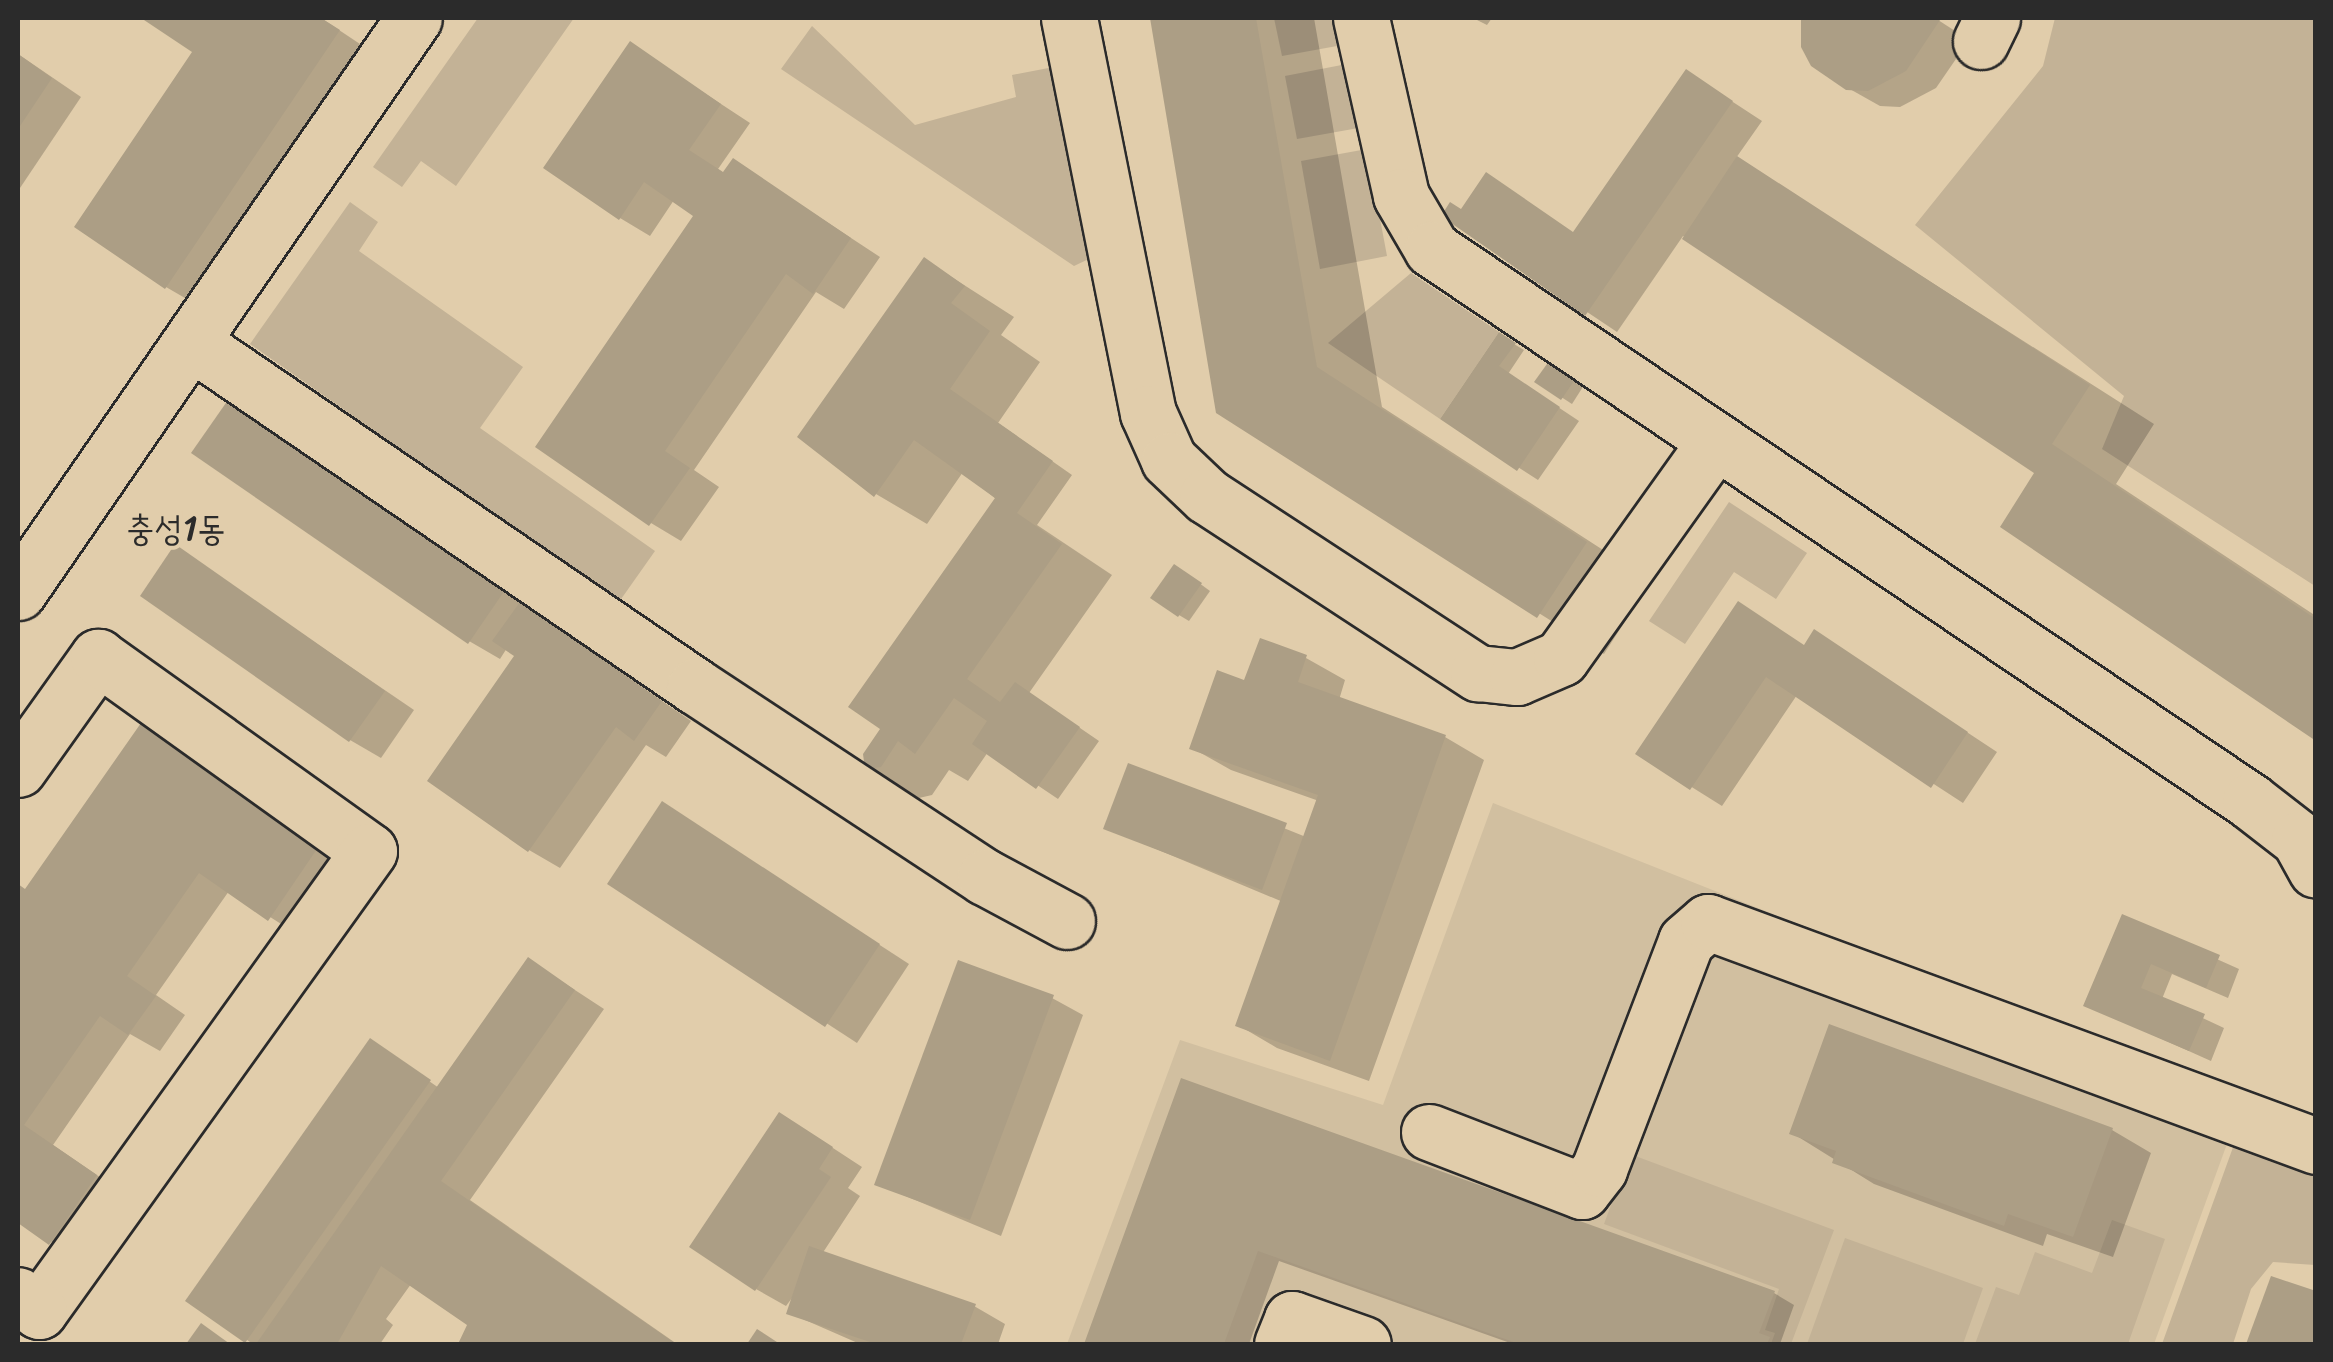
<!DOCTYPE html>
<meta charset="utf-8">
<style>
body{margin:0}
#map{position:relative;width:2333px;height:1362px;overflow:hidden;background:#e1cdab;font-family:Sriracha,"Poor Story",sans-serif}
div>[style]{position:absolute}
.built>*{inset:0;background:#d1bfa0}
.green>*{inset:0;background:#c3b296}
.shadow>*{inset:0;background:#0003}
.building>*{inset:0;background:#ac9e85}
.roads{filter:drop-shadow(2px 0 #2b2b2b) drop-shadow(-2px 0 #2b2b2b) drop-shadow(0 2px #2b2b2b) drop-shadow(0 -2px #2b2b2b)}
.minor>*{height:55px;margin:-27.5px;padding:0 27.5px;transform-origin:27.5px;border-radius:27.5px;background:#e1cdab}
span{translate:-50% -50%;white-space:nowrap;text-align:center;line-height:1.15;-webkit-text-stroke:8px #e1cdab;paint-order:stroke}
.quarter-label{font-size:35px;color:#2b2b2b}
.frame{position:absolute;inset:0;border:20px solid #2b2b2b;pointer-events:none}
</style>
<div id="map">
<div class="built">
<i style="clip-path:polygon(1493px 803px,2243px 1100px,2154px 1344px,1067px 1344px,1180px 1040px,1383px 1105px)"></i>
</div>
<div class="green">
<i style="clip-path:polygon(478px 18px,574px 18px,456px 186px,421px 161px,402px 187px,373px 167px)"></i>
<i style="clip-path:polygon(1274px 18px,1343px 18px,1348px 44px,1282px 56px)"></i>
<i style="clip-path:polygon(2055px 18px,2315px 18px,2315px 586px,2102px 449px,2124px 396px,1915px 225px,2043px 66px)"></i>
<i style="clip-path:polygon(812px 26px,915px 125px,1016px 97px,1012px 75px,1059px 66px,1095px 256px,1074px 266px,781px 69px)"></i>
<i style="clip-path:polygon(1352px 63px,1364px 127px,1297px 139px,1285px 76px)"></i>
<i style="clip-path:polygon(1367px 149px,1387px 256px,1320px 269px,1301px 161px)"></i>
<i style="clip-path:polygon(350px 202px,378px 222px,359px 251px,523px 367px,480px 428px,655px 551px,619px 602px,250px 344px)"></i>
<i style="clip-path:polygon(1411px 273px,1499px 332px,1440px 419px,1328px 343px)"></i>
<i style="clip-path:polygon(1729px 502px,1807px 553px,1776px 599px,1734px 572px,1685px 644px,1649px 621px)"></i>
<i style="clip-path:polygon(2236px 1139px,2315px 1168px,2315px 1265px,2273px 1262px,2251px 1289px,2233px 1344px,2162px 1344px)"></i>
<i style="clip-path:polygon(1630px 1154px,1834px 1230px,1791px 1344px,1771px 1344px,1775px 1333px,1765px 1330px,1779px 1289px,1604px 1224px)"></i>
<i style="clip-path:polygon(2112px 1220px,2165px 1239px,2128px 1344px,1975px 1344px,1996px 1287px,2019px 1295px,2035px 1252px,2092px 1273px)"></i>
<i style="clip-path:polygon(1845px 1238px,1983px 1288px,1963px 1344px,1807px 1344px)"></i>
</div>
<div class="shadow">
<i style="clip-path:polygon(145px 18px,321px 18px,369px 50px,197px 305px,166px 287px,195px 51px)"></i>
<i style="clip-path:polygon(1153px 18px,1314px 18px,1382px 407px,1651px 581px,1604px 654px,1218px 412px)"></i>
<i style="clip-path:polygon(1473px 18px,1492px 18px,1487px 25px)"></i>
<i style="clip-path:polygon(1804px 18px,1935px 18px,1969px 40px,1936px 88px,1900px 107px,1880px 106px,1848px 88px,1801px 26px)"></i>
<i style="clip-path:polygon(631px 45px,750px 123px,718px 169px,725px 174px,734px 161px,880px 257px,844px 309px,816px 292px,694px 470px,719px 487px,681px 541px,651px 523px,697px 216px,674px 200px,650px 236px,620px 218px)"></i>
<i style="clip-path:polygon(18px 54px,81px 97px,18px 191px)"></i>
<i style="clip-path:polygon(1687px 72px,1762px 121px,1736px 158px,2154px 424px,2116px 484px,2316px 616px,2316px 738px,2037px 472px,1683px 236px,1617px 332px,1444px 216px,1462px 212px,1575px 234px)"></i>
<i style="clip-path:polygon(925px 260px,1014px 317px,1001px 335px,1040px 362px,998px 423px,1072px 475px,1037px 525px,1112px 575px,1029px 693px,1099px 741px,1058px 799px,988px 752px,968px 781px,949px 770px,932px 795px,919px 798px,868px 768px,1007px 508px,963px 472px,927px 524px,876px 494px)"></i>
<i style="clip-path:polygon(1499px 335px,1524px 350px,1508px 374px,1579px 421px,1538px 480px,1443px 419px)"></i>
<i style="clip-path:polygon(1553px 360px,1586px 382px,1572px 404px,1538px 382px)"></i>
<i style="clip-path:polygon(259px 421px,691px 721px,666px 757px,646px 745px,560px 868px,529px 850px,518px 656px,507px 648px,500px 659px,469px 641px)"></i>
<i style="clip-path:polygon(176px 548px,414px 710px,381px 758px,350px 740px)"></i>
<i style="clip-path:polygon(1184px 572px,1210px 591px,1189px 621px,1179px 615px)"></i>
<i style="clip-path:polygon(1815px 632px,1997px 752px,1963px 803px,1797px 695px,1722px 806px,1639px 754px,1806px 646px)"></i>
<i style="clip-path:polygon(1306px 658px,1345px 680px,1339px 700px,1445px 737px,1484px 760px,1369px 1081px,1277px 1048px,1238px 1025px,1283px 902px,1106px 828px,1130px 766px,1306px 837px,1319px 801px,1231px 770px,1192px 748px,1246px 683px)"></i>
<i style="clip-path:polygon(142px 726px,348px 866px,300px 936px,229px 891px,156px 995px,185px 1015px,160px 1051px,130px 1034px,53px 1145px,126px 1195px,80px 1260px,18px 1220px,18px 886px,27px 892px)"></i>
<i style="clip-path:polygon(663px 804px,909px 964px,857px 1043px,611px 883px)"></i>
<i style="clip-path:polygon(2123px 917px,2239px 969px,2228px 998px,2172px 974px,2162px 999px,2224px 1028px,2211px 1061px,2086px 1005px)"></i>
<i style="clip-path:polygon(529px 960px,604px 1009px,470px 1200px,677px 1344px,462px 1344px,470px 1325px,411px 1284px,386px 1319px,393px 1325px,380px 1344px,253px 1344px,188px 1300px,380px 1047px,439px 1088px)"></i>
<i style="clip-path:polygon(1052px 998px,1083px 1015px,1001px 1236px,877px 1184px)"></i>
<i style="clip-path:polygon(1830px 1027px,2112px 1130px,2151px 1153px,2113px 1257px,2047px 1234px,2043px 1246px,1874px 1184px,1792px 1133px)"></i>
<i style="clip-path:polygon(1182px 1081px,1774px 1293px,1794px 1305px,1780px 1344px,1513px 1344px,1279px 1261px,1249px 1344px,1087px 1344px)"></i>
<i style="clip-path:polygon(810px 1133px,862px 1167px,848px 1188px,860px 1196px,822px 1254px,974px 1306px,1005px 1324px,998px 1344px,860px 1344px,789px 1313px,792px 1298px,786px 1306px,756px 1289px)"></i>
</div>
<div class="building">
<i style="clip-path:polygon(141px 18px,321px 18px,340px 30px,165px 289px,74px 227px,192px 52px)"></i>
<i style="clip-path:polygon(1150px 18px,1256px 18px,1317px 367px,1587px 542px,1537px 618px,1216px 413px)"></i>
<i style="clip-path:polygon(1801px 18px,1936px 18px,1940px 20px,1906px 71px,1868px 91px,1846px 90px,1811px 66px,1801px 47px)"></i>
<i style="clip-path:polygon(630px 41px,721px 104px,689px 150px,723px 172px,733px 158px,851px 238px,813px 294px,786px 274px,665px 451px,690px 468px,649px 526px,535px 447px,693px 216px,644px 182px,619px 220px,543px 168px)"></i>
<i style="clip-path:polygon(18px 54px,52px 78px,18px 129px)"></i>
<i style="clip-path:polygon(1686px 69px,1733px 101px,1585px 316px,1441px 216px,1450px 202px,1461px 209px,1486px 172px,1573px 232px)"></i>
<i style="clip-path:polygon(1737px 156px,2090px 385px,2052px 444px,2316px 619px,2316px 741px,2000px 527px,2034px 473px,1682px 239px)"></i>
<i style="clip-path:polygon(924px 257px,965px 286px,951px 303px,990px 331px,950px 389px,1053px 461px,1017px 513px,1062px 544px,967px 679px,1000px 702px,1015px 682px,1080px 727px,1036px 789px,972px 744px,987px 721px,954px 698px,915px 754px,898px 741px,881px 767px,865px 769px,863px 754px,880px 729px,848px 707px,995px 498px,914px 440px,874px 497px,797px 437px)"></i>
<i style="clip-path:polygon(1499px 332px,1516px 343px,1499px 366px,1560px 407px,1517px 471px,1440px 419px)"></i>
<i style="clip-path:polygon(1552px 357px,1578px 375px,1561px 400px,1534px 382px)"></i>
<i style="clip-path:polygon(228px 400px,505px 590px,468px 644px,191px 453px)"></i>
<i style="clip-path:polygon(175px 544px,385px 691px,349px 742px,140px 596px)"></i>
<i style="clip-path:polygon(1174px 564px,1202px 583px,1178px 617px,1150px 598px)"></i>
<i style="clip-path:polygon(1738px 601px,1804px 645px,1814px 629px,1968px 732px,1931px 788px,1766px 677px,1690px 790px,1635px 754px)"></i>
<i style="clip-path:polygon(520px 602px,662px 701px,634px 741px,616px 727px,528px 852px,427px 781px,514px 656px,492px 641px)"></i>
<i style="clip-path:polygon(1260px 638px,1307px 655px,1298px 682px,1446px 735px,1330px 1061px,1235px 1026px,1318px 795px,1189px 749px,1217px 670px,1244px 680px)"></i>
<i style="clip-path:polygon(141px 723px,319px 846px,268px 921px,199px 873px,127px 976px,156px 996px,128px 1035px,100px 1016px,24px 1125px,97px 1175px,49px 1245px,18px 1223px,18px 884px,25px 889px)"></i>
<i style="clip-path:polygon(1128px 763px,1287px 823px,1262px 890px,1103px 829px)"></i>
<i style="clip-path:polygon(662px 801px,880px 944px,825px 1027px,607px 884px)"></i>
<i style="clip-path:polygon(2122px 914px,2220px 955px,2206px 988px,2151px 964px,2141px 988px,2205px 1014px,2189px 1051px,2083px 1006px)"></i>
<i style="clip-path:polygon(528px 957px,575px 990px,441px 1181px,676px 1344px,458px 1344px,467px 1325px,381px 1266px,337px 1344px,256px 1344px)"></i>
<i style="clip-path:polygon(958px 960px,1054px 995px,970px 1220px,874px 1185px)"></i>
<i style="clip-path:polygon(1829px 1024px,2113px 1128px,2073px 1237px,2008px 1214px,2004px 1226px,1832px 1163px,1836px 1151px,1789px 1134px)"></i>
<i style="clip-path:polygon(370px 1038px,431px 1080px,245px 1343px,185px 1301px)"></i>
<i style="clip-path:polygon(1181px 1078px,1775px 1291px,1759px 1333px,1770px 1337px,1767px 1344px,1519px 1344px,1258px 1251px,1224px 1344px,1084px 1344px)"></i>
<i style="clip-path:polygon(779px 1112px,833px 1147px,819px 1169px,831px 1177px,755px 1291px,689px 1247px)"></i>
<i style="clip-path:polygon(809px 1246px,976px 1304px,961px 1344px,876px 1344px,786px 1314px)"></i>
<i style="clip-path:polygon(2271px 1276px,2316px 1291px,2316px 1344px,2246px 1344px)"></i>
<i style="clip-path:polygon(201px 1323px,230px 1344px,186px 1344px)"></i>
<i style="clip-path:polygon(757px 1329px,780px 1344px,747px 1344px)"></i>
</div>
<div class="roads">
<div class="minor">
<i style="left:1069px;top:18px;width:403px;rotate:78.7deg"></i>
<i style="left:1148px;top:413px;width:51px;rotate:65.9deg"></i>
<i style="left:1169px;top:460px;width:52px;rotate:43.5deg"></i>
<i style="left:1207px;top:496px;width:324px;rotate:33.2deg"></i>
<i style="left:1478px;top:673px;width:39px;rotate:6deg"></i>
<i style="left:1517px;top:677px;width:48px;rotate:-23.4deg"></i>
<i style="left:1561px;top:658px;width:265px;rotate:-54.5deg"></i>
<i style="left:1361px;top:18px;width:182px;rotate:77.3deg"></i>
<i style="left:1401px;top:196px;width:61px;rotate:59.7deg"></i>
<i style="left:1432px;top:249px;width:987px;rotate:34.01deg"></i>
<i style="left:2250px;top:801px;width:62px;rotate:37.8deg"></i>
<i style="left:2299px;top:839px;width:35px;rotate:61deg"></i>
<i style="left:1981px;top:41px;width:25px;rotate:-64deg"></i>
<i style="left:194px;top:344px;width:607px;rotate:34.32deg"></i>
<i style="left:695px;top:686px;width:347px;rotate:33.4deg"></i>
<i style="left:985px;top:877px;width:93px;rotate:28.2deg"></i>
<i style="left:18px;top:592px;width:697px;rotate:-55.4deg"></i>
<i style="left:18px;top:769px;width:138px;rotate:-54.5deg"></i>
<i style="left:98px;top:657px;width:333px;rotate:35.6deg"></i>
<i style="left:369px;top:851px;width:566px;rotate:125.66deg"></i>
<i style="left:39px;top:1311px;width:26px;rotate:-143deg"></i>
<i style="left:1429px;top:1132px;width:164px;rotate:21.1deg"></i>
<i style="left:1582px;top:1191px;width:28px;rotate:-52deg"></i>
<i style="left:1599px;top:1169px;width:244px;rotate:-69.1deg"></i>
<i style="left:1686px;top:941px;width:29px;rotate:-41deg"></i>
<i style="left:1708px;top:922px;width:648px;rotate:20.22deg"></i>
<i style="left:1282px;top:1344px;width:27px;rotate:-68deg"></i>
<i style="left:1292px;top:1319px;width:75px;rotate:19.4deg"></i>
</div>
</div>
<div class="quarter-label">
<span style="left:176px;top:528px">충성1동</span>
</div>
<div class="frame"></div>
</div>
